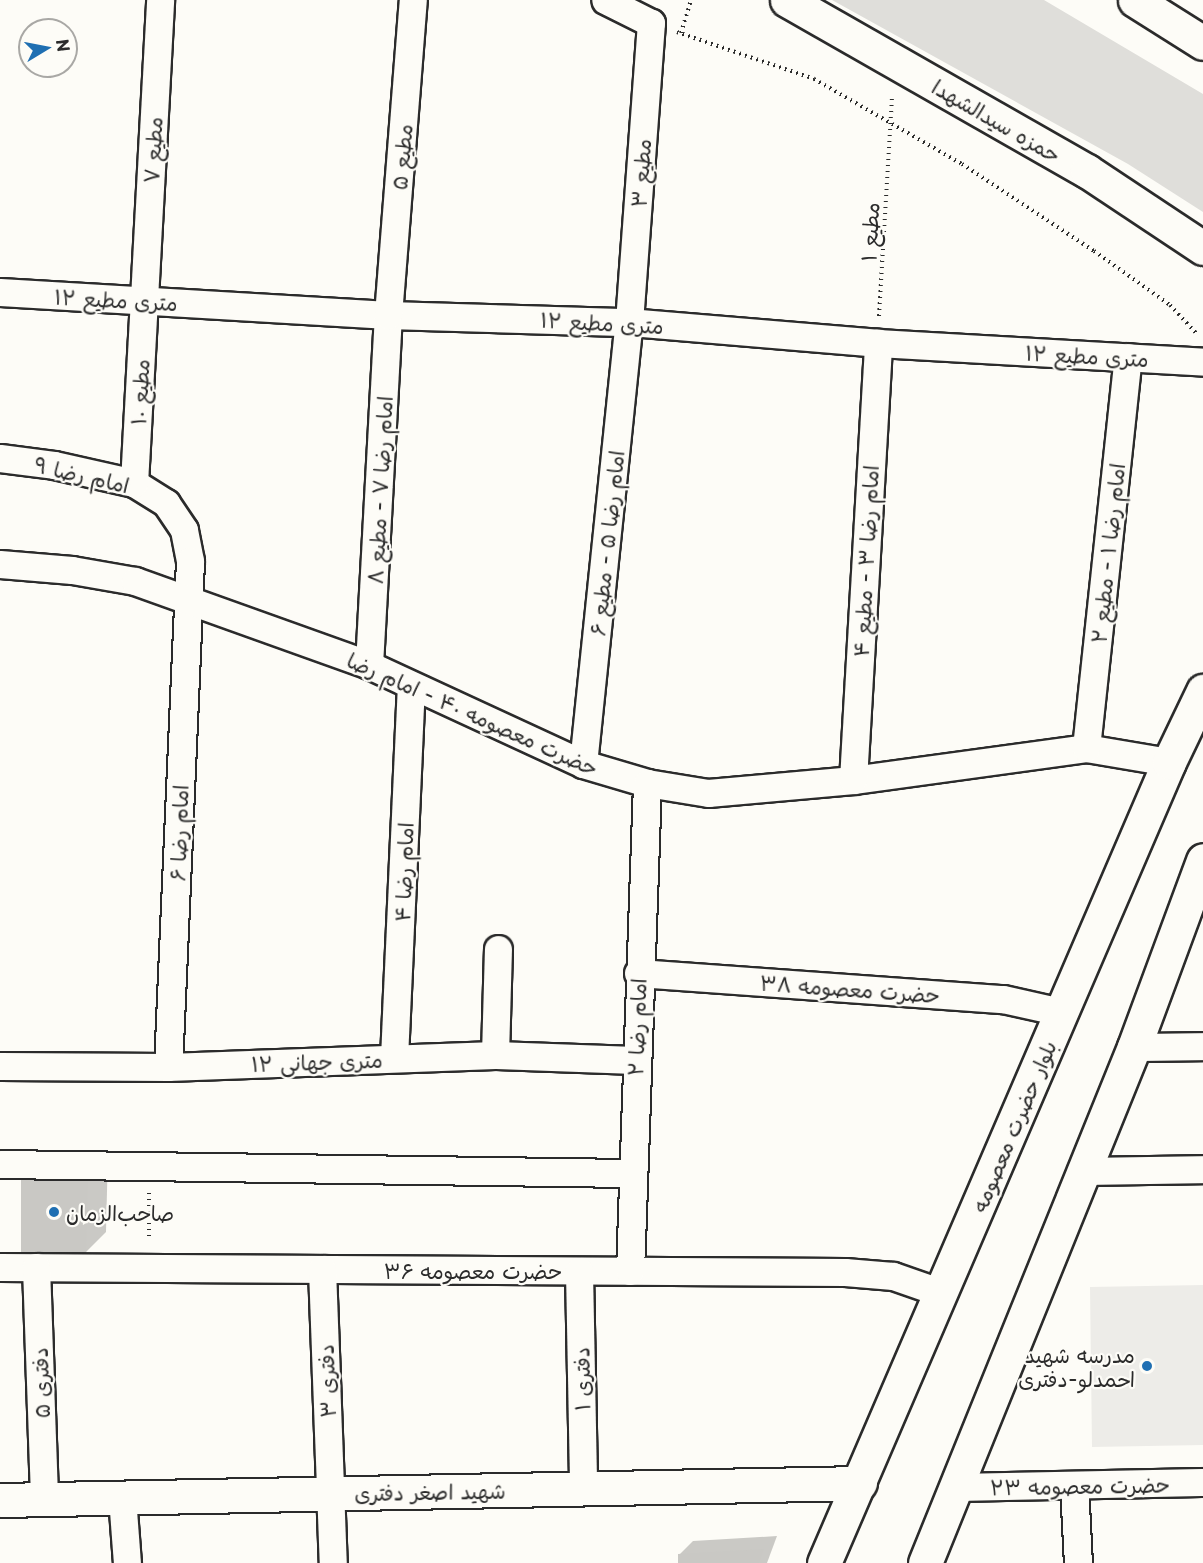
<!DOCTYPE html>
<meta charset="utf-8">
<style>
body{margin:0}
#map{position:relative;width:1203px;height:1563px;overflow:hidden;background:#fdfcf7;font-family:"Playpen Sans","Playpen Sans Arabic",sans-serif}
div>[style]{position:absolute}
.built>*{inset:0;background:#edece8}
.green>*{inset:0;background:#dfdeda}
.shadow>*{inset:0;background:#0003}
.building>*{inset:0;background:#c9c8c4}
.path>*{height:4px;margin-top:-2px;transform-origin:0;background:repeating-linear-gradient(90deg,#2b2b2b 0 1.5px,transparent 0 6px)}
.roads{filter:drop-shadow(2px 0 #2b2b2b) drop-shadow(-2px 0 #2b2b2b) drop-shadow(0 2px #2b2b2b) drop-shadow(0 -2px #2b2b2b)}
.minor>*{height:27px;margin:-13.5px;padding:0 13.5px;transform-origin:13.5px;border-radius:13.5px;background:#fdfcf7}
.tertiary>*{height:33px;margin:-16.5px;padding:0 16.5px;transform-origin:16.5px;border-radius:16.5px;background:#fdfcf7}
.secondary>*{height:33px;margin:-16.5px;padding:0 16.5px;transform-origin:16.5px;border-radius:16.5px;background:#fdfcf7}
.primary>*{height:33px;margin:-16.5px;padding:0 16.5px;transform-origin:16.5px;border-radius:16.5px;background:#fdfcf7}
.trunk>*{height:33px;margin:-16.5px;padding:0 16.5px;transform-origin:16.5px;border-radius:16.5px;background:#fdfcf7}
.dots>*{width:16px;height:16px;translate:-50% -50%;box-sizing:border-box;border:3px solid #fdfcf7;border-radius:50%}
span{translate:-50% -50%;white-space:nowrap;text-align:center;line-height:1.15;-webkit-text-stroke:4.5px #fdfcf7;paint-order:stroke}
.street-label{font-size:21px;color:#2b2b2b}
.poi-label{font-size:21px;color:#2b2b2b}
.left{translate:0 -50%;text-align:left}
.right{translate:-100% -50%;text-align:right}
.north{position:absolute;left:18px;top:18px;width:60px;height:60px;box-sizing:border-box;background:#fdfcf7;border:2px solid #a9a8a5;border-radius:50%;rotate:80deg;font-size:16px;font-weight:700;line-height:24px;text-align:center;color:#2b2b2b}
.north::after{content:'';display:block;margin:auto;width:21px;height:27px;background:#1f6fb2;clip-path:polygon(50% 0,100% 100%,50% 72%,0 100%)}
</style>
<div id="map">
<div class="built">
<i style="clip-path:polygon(1203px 1285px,1203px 1445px,1092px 1447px,1090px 1287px)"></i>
</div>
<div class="green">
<i style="clip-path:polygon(832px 0,1044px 0,1203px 94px,1203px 212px,1128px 164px)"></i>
</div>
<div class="shadow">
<i style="clip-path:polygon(43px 1150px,108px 1151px,106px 1232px,85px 1253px,22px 1171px)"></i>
<i style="clip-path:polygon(777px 1536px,767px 1563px,679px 1563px,679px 1555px,693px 1541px)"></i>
</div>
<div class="building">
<i style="clip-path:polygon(21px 1170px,88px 1171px,86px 1255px,21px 1252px)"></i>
<i style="clip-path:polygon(764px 1549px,759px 1563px,678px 1563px,678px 1554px)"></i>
</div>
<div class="path">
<i style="left:677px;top:32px;width:145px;rotate:18.9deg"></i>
<i style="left:814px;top:79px;width:171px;rotate:29.9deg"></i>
<i style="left:962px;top:164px;width:158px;rotate:33.4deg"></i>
<i style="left:1094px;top:251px;width:93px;rotate:35.4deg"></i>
<i style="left:1170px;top:305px;width:38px;rotate:47deg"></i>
<i style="left:681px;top:33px;width:34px;rotate:-73deg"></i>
<i style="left:879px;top:316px;width:221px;rotate:-86.6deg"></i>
<i style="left:149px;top:1193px;width:47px;rotate:90deg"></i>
</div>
<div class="roads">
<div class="minor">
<i style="left:0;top:292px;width:389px;rotate:3.4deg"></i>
<i style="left:388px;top:315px;width:241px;rotate:1.7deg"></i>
<i style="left:629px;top:322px;width:250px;rotate:4.8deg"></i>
<i style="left:878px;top:343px;width:326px;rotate:3.3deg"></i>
<i style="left:0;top:458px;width:54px;rotate:7.4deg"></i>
<i style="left:54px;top:465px;width:82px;rotate:12.7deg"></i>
<i style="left:134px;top:483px;width:38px;rotate:32deg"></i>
<i style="left:166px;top:503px;width:32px;rotate:56deg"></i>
<i style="left:184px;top:530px;width:32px;rotate:79deg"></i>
<i style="left:190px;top:561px;width:506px;rotate:92.49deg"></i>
<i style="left:134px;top:483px;width:484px;rotate:-86.9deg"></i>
<i style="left:0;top:564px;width:72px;rotate:4.8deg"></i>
<i style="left:72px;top:570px;width:64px;rotate:9.9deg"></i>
<i style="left:135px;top:581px;width:249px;rotate:19.7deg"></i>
<i style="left:369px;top:665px;width:236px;rotate:24.8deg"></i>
<i style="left:583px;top:764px;width:67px;rotate:16.5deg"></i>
<i style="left:647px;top:783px;width:62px;rotate:9.3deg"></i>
<i style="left:708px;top:793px;width:146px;rotate:-5.1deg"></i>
<i style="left:853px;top:780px;width:235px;rotate:-7.8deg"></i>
<i style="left:1086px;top:748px;width:84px;rotate:9.6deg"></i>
<i style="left:369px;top:665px;width:351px;rotate:-86.9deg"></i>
<i style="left:388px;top:315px;width:316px;rotate:-85.5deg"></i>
<i style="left:1086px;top:748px;width:393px;rotate:-83.9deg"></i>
<i style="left:583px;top:764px;width:444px;rotate:-84.1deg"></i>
<i style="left:629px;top:322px;width:300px;rotate:-85.8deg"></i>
<i style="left:651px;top:23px;width:51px;rotate:-153.4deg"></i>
<i style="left:853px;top:780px;width:438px;rotate:-86.7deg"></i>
<i style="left:638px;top:973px;width:366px;rotate:4.1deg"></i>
<i style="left:1003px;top:999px;width:59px;rotate:12.6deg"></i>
<i style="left:1134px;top:1047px;width:69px;rotate:-0.8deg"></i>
<i style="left:495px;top:1055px;width:106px;rotate:-88.4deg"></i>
<i style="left:394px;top:1058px;width:372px;rotate:-87.4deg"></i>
<i style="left:0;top:1066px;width:168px;rotate:0.3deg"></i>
<i style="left:168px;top:1067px;width:327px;rotate:-2.1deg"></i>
<i style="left:495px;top:1055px;width:140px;rotate:2deg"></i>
<i style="left:0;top:1164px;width:632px;rotate:0.82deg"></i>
<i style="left:1081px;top:1171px;width:122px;rotate:-0.9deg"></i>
<i style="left:0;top:1267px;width:845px;rotate:0.34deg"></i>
<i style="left:845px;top:1272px;width:48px;rotate:4.8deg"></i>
<i style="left:893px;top:1276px;width:52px;rotate:19.1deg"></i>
<i style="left:36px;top:1267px;width:232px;rotate:88deg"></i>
<i style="left:322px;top:1269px;width:294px;rotate:87.9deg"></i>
<i style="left:579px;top:1271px;width:217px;rotate:88.9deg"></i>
<i style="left:630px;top:1271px;width:488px;rotate:-88deg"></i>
<i style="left:1074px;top:1485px;width:78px;rotate:87.1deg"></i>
<i style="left:958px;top:1487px;width:245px;rotate:-1.2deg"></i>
<i style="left:122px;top:1497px;width:66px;rotate:85.7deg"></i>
</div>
<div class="tertiary">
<i style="left:0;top:1500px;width:860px;rotate:-1.13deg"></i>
</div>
<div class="secondary">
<i style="left:787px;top:0;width:345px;rotate:29.7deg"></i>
<i style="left:1087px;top:171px;width:139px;rotate:33.6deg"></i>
</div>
<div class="primary">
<i style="left:824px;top:1563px;width:872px;rotate:-66.7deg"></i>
<i style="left:1169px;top:762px;width:79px;rotate:-64.4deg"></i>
<i style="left:925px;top:1563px;width:557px;rotate:-67.95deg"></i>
<i style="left:1134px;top:1047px;width:199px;rotate:-69.7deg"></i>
</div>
<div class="trunk">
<i style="left:1135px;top:0;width:80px;rotate:32.3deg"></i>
</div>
</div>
<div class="dots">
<i style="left:54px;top:1212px;background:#1f6fb2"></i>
<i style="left:1147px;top:1366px;background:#1f6fb2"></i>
</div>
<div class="street-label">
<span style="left:997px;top:120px;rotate:30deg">حمزه سیدالشهدا</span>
<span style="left:152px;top:150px;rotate:-87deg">مطیع ۷</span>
<span style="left:401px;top:157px;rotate:-85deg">مطیع ۵</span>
<span style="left:640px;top:173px;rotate:-86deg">مطیع ۳</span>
<span style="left:869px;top:232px;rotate:-87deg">مطیع ۱</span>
<span style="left:116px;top:299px;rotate:3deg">۱۲ متری مطیع</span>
<span style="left:602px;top:322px;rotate:3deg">۱۲ متری مطیع</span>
<span style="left:1087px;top:355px;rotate:3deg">۱۲ متری مطیع</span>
<span style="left:139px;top:392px;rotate:-87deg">مطیع ۱۰</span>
<span style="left:82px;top:474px;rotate:13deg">امام رضا ۹</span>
<span style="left:379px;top:490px;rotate:-87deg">امام رضا ۷ - مطیع ۸</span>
<span style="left:606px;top:543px;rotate:-84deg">امام رضا ۵ - مطیع ۶</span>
<span style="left:1107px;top:553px;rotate:-84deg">امام رضا ۱ - مطیع ۲</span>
<span style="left:865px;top:561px;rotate:-87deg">امام رضا ۳ - مطیع ۴</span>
<span style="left:473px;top:713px;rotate:24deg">حضرت معصومه ۴۰ - امام رضا</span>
<span style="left:178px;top:833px;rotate:-88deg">امام رضا ۶</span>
<span style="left:403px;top:872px;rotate:-88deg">امام رضا ۴</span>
<span style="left:850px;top:988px;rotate:4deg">حضرت معصومه ۳۸</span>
<span style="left:636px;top:1027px;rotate:-88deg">امام رضا ۲</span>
<span style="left:317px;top:1061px;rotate:-2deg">۱۲ متری جهانی</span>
<span style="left:1013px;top:1126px;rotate:-67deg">بلوار حضرت معصومه</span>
<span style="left:473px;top:1270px">حضرت معصومه ۳۶</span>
<span style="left:581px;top:1379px;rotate:-91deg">دفتری ۱</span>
<span style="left:326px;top:1381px;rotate:-92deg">دفتری ۳</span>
<span style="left:40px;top:1383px;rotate:-92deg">دفتری ۵</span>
<span style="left:1080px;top:1485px;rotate:-1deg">حضرت معصومه ۲۳</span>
<span style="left:430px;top:1491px;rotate:-1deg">شهید اصغر دفتری</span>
</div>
<div class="poi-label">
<span class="left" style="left:66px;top:1212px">صاحب‌الزمان</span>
<span class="right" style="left:1135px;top:1366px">مدرسه شهید<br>احمدلو-دفتری</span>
</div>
<div class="north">N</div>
</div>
